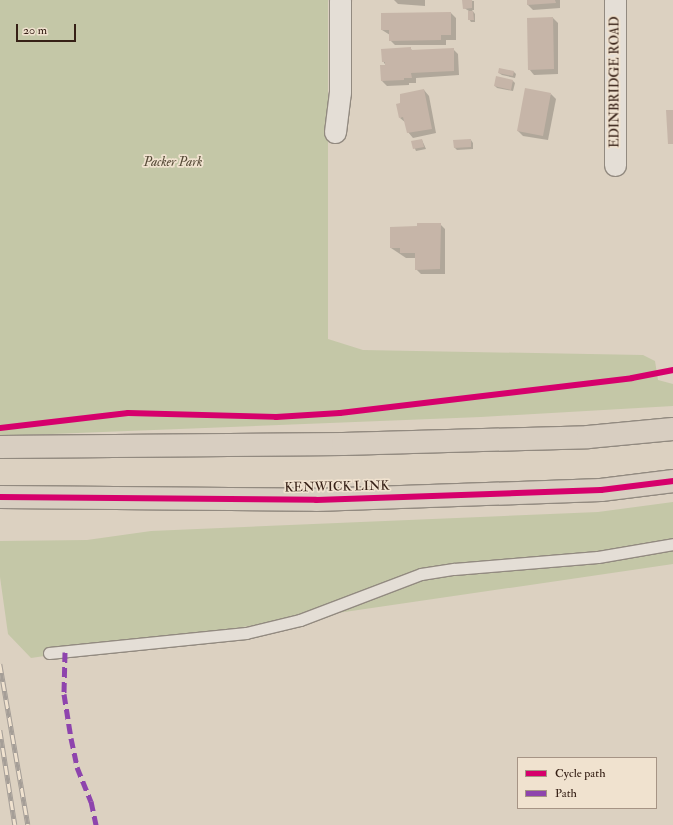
<!DOCTYPE html>
<style>
body{margin:0}
#map{position:relative;width:673px;height:825px;overflow:hidden;background:#dcd1c1;font-family:"IM FELL Double Pica",serif}
div>[style]{position:absolute}
.green>*{inset:0;background:#c4c7a7}
.shadow>*{inset:0;background:#0003}
.building>*{inset:0;background:#c6b5a8}
.roads{filter:drop-shadow(1px 0 #928a80) drop-shadow(-1px 0 #928a80) drop-shadow(0 1px #928a80) drop-shadow(0 -1px #928a80)}
.lane>*{height:11px;margin:-5.5px;padding:0 5.5px;transform-origin:5.5px;border-radius:5.5px;background:#e4ded6}
.street>*{height:21px;margin:-10.5px;padding:0 10.5px;transform-origin:10.5px;border-radius:10.5px;background:#e4ded6}
.highway>*{height:22px;margin:-11px;padding:0 11px;transform-origin:11px;border-radius:11px;background:#d8cec1}
.rail>*{height:4.5px;margin-top:-2.25px;transform-origin:0;background:repeating-linear-gradient(90deg,#f0e2cf 0 9px,#a59e97 0 18px);box-sizing:border-box;border-block:1px solid #a59e97}
.quiet>*{height:5px;margin-top:-2.5px;transform-origin:0;background:repeating-linear-gradient(90deg,#8e44ad 0 10px,transparent 0 15px)}
.cycleway>*{height:6px;margin:-3px;padding:0 3px;transform-origin:3px;border-radius:3px;background:#d6006c}
span{translate:-50% -50%;white-space:nowrap;text-align:center;line-height:1.15;-webkit-text-stroke:3.5px #f0e2cf;paint-order:stroke}
.street-label{font-size:13px;color:#362016}
.park-label{font-size:13px;color:#544835;font-style:italic}
.legend{position:absolute;left:517px;top:757px;width:140px;height:52px;box-sizing:border-box;background:#f0e2cf;border:1px solid #a69485;margin:0;padding:5px 7px;list-style:none;font-size:12px;color:#362016}
.legend li{display:flex;align-items:center;gap:8px;height:20px}
.legend b{width:20px;border:1px solid #a69485}
.scale{position:absolute;left:16px;top:24px;width:60px;height:18px;box-sizing:border-box;border:2px solid #362016;border-top:0;padding-left:5px;font-size:12px;line-height:14px;white-space:nowrap;color:#362016;-webkit-text-stroke:3px #f0e2cf;paint-order:stroke}
</style>
<div id="map">
<div class="green">
<i style="clip-path:polygon(0 0,328px 0,328px 339px,363px 350px,643px 355px,655px 361px,658px 380px,673px 384px,673px 406px,481px 417px,0 436px)"></i>
<i style="clip-path:polygon(673px 502px,673px 564px,31px 658px,8px 634px,0 577px,0 541px,87px 540px,151px 531px,598px 512px)"></i>
</div>
<div class="shadow">
<i style="clip-path:polygon(394px 0,425px 0,425px 6px,398px 4px)"></i>
<i style="clip-path:polygon(463px 0,474px 1px,474px 10px,472px 10px,475px 14px,475px 22px,471px 22px,469px 19px,469px 11px,464px 8px)"></i>
<i style="clip-path:polygon(528px 0,560px 0,560px 8px,533px 10px,528px 5px)"></i>
<i style="clip-path:polygon(451px 13px,456px 18px,456px 40px,446px 40px,446px 45px,395px 45px,390px 40px,390px 35px,382px 30px,382px 14px)"></i>
<i style="clip-path:polygon(553px 18px,558px 23px,558px 74px,534px 75px,529px 69px)"></i>
<i style="clip-path:polygon(410px 48px,413px 51px,453px 49px,458px 54px,459px 75px,416px 78px,416px 83px,409px 83px,409px 85px,387px 86px,382px 81px,381px 66px,386px 66px,383px 61px)"></i>
<i style="clip-path:polygon(514px 72px,516px 74px,515px 78px,502px 75px,499px 73px)"></i>
<i style="clip-path:polygon(513px 81px,515px 83px,513px 91px,497px 88px,495px 86px)"></i>
<i style="clip-path:polygon(424px 90px,429px 96px,436px 133px,413px 138px,408px 132px,406px 123px,400px 118px)"></i>
<i style="clip-path:polygon(551px 94px,556px 99px,548px 140px,523px 136px,518px 131px)"></i>
<i style="clip-path:polygon(422px 140px,426px 149px,416px 151px,412px 142px)"></i>
<i style="clip-path:polygon(471px 140px,473px 143px,473px 149px,457px 150px,454px 147px)"></i>
<i style="clip-path:polygon(440px 224px,445px 229px,445px 274px,421px 274px,416px 269px,416px 258px,406px 258px,391px 248px,418px 227px)"></i>
</div>
<div class="building">
<i style="clip-path:polygon(462px 0,472px 0,472px 8px,463px 9px)"></i>
<i style="clip-path:polygon(527px 0,555px 0,556px 3px,527px 5px)"></i>
<i style="clip-path:polygon(468px 11px,473px 11px,474px 20px,468px 20px)"></i>
<i style="clip-path:polygon(451px 12px,451px 35px,441px 35px,441px 40px,389px 41px,389px 30px,381px 30px,381px 13px)"></i>
<i style="clip-path:polygon(553px 17px,554px 69px,528px 70px,527px 18px)"></i>
<i style="clip-path:polygon(411px 47px,411px 50px,454px 48px,454px 71px,411px 73px,412px 78px,404px 78px,404px 80px,381px 81px,380px 65px,385px 65px,385px 62px,382px 62px,381px 49px)"></i>
<i style="clip-path:polygon(499px 68px,514px 71px,513px 76px,498px 73px)"></i>
<i style="clip-path:polygon(496px 76px,513px 80px,511px 90px,494px 86px)"></i>
<i style="clip-path:polygon(525px 88px,551px 93px,543px 136px,517px 131px)"></i>
<i style="clip-path:polygon(424px 89px,432px 129px,407px 133px,403px 117px,399px 118px,396px 104px,400px 103px,400px 94px)"></i>
<i style="clip-path:polygon(666px 110px,673px 110px,673px 144px,668px 144px)"></i>
<i style="clip-path:polygon(422px 139px,424px 147px,413px 149px,411px 141px)"></i>
<i style="clip-path:polygon(471px 139px,471px 147px,454px 148px,453px 140px)"></i>
<i style="clip-path:polygon(417px 223px,441px 223px,440px 269px,415px 270px,415px 253px,400px 253px,400px 248px,390px 248px,390px 227px,417px 226px)"></i>
</div>
<div class="roads">
<div class="lane">
<i style="left:49px;top:653px;width:198px;rotate:-5.8deg"></i>
<i style="left:246px;top:633px;width:56px;rotate:-13.5deg"></i>
<i style="left:300px;top:620px;width:129px;rotate:-20.8deg"></i>
<i style="left:421px;top:574px;width:33px;rotate:-9deg"></i>
<i style="left:454px;top:569px;width:144px;rotate:-4.8deg"></i>
<i style="left:598px;top:557px;width:76px;rotate:-9.8deg"></i>
</div>
<div class="street">
<i style="left:615px;top:0;width:165px;rotate:90deg"></i>
<i style="left:335px;top:132px;width:40px;rotate:-82.9deg"></i>
<i style="left:340px;top:92px;width:92px;rotate:-90deg"></i>
</div>
<div class="highway">
<i style="left:0;top:447px;width:343px;rotate:-0.5deg"></i>
<i style="left:343px;top:444px;width:245px;rotate:-1.6deg"></i>
<i style="left:588px;top:437px;width:85px;rotate:-5.4deg"></i>
<i style="left:0;top:497px;width:316px;rotate:0.5deg"></i>
<i style="left:316px;top:500px;width:285px;rotate:-2deg"></i>
<i style="left:601px;top:490px;width:73px;rotate:-7.1deg"></i>
</div>
</div>
<div class="rail">
<i style="left:0;top:664px;width:163px;rotate:80.1deg"></i>
<i style="left:0;top:730px;width:96px;rotate:81deg"></i>
</div>
<div class="quiet">
<i style="left:65px;top:652px;width:42px;rotate:91.4deg"></i>
<i style="left:64px;top:694px;width:45px;rotate:81deg"></i>
<i style="left:71px;top:738px;width:30px;rotate:78deg"></i>
<i style="left:77px;top:767px;width:37px;rotate:68deg"></i>
<i style="left:91px;top:801px;width:25px;rotate:78deg"></i>
</div>
<div class="cycleway">
<i style="left:0;top:428px;width:129px;rotate:-6.7deg"></i>
<i style="left:128px;top:413px;width:148px;rotate:1.5deg"></i>
<i style="left:276px;top:417px;width:64px;rotate:-3.6deg"></i>
<i style="left:340px;top:413px;width:294px;rotate:-6.8deg"></i>
<i style="left:632px;top:378px;width:42px;rotate:-11deg"></i>
<i style="left:0;top:497px;width:316px;rotate:0.5deg"></i>
<i style="left:316px;top:500px;width:285px;rotate:-2deg"></i>
<i style="left:601px;top:490px;width:73px;rotate:-7.1deg"></i>
</div>
<div class="street-label">
<span style="left:615px;top:82px;rotate:-90deg">EDINBRIDGE ROAD</span>
<span style="left:337px;top:487px;rotate:-1deg">KENWICK LINK</span>
</div>
<div class="park-label">
<span style="left:173px;top:162px">Packer Park</span>
</div>
<ul class="legend">
<li><b style="height:5px;background:#d6006c"></b>Cycle path</li>
<li><b style="height:5px;background:#8e44ad"></b>Path</li>
</ul>
<div class="scale">20 m</div>
</div>
